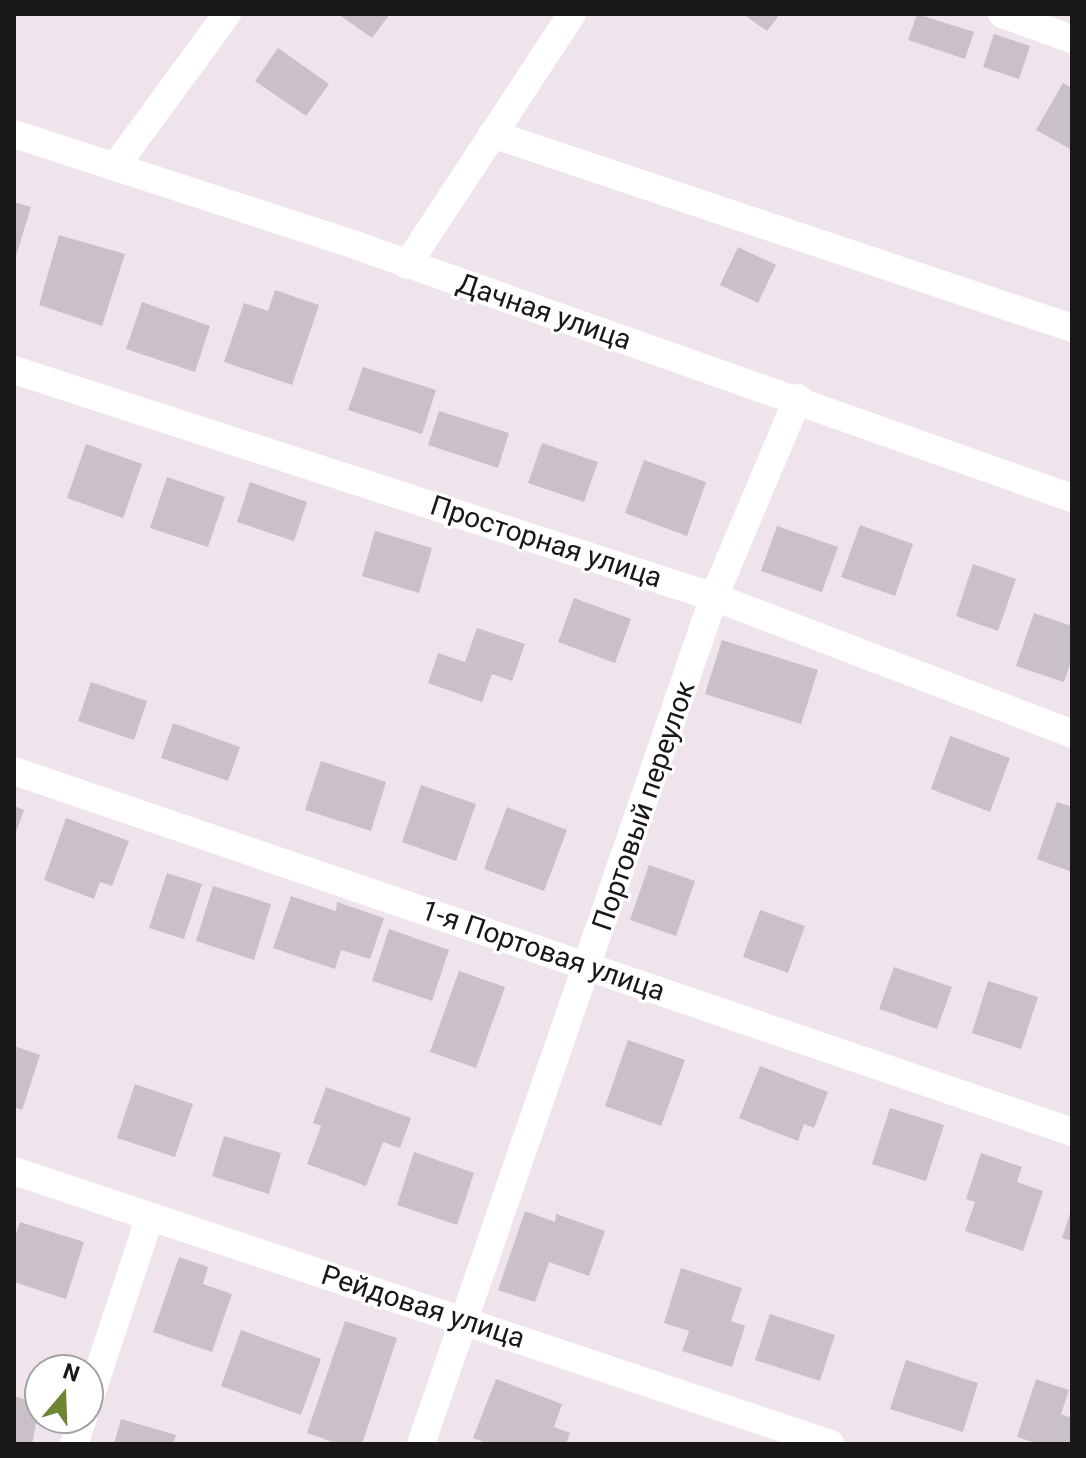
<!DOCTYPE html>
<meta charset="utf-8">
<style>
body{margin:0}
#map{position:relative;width:1086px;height:1458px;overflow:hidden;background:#efe4ec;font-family:Roboto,sans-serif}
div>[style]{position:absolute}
.building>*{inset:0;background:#cac1c8}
.minor>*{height:28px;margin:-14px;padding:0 14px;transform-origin:14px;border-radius:14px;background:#fff}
span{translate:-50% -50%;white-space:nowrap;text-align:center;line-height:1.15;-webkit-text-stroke:6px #fff;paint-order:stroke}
.street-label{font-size:28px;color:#1a1719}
.frame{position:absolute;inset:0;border:16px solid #1a1719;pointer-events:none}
.north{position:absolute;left:24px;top:1354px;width:80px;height:80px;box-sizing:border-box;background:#fff;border:2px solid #a3a2a3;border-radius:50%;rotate:19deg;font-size:22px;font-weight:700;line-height:32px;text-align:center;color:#1a1719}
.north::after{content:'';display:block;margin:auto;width:28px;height:36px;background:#6f8536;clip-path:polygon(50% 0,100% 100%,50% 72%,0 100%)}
</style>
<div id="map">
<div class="building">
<i style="clip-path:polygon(338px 14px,390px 14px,372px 38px)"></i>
<i style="clip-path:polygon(743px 14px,780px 14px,767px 31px)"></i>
<i style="clip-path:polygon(917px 14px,974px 32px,965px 59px,908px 40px)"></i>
<i style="clip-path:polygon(994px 34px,1030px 46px,1019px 79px,983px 67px)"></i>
<i style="clip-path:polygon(278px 48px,329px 84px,306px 116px,255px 81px)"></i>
<i style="clip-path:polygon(1063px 83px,1072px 88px,1072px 150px,1036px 130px)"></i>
<i style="clip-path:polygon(14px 202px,31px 207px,15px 259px,14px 259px)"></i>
<i style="clip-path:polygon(59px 235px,125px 254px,102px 326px,39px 305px)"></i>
<i style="clip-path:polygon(738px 247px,776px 265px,758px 303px,720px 285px)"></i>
<i style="clip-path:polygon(275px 290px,319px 305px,292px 385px,224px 362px,244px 303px,268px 311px)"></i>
<i style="clip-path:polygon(142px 302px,210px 326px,195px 372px,126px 349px)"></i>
<i style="clip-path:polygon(363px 367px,436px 390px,422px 434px,348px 410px)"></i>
<i style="clip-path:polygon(439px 411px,509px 433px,498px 468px,428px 445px)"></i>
<i style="clip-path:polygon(542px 443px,598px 462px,584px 502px,528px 483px)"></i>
<i style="clip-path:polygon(86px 444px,142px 464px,123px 518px,67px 498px)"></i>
<i style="clip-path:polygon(644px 460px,706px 482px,687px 536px,625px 513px)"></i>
<i style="clip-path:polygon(167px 477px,225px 497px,208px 547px,150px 528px)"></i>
<i style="clip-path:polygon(250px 482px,307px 502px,294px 541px,237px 522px)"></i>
<i style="clip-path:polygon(860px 525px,913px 544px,895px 596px,841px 577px)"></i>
<i style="clip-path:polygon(777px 526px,838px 547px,822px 592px,761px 571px)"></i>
<i style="clip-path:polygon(375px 531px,432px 548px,419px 593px,362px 576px)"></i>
<i style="clip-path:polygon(973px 564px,1016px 579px,998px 631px,956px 616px)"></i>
<i style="clip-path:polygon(574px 598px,631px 619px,615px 663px,558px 642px)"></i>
<i style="clip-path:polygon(1034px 613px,1072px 626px,1072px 659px,1064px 682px,1016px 666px)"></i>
<i style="clip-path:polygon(477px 628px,525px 644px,512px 681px,492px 674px,482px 702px,428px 683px,438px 653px,465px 662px)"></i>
<i style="clip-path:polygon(722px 640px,818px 670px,801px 724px,705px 694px)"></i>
<i style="clip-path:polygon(91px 682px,147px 701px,134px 740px,78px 721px)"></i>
<i style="clip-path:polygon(173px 723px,240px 747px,228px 781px,161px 758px)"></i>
<i style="clip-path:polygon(950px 736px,1010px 758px,990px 812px,931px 789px)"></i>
<i style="clip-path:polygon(321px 761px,386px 782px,371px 831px,305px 810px)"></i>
<i style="clip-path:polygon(421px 785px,476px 804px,456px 861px,402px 842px)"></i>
<i style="clip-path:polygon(1057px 802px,1072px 807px,1072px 872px,1037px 859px)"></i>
<i style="clip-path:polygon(14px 806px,24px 810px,14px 838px)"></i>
<i style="clip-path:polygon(507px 807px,567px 830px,544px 891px,484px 869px)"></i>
<i style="clip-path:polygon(66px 818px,129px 841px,112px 886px,100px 882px,94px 899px,44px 880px)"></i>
<i style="clip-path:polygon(649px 865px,695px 881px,676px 936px,630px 920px)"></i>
<i style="clip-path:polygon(167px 873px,202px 884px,184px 939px,149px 928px)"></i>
<i style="clip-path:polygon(213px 886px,271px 904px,254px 960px,196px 941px)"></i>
<i style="clip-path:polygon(291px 896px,336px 911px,337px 902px,384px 918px,370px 959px,341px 950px,335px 969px,273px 948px)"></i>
<i style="clip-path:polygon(760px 910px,805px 926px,788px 973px,743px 957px)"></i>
<i style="clip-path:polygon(389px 929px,449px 950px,432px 1001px,372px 981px)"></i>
<i style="clip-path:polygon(894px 967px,952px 987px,937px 1029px,879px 1009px)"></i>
<i style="clip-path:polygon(459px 971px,505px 987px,476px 1068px,430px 1052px)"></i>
<i style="clip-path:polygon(988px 981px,1038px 997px,1021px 1049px,972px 1033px)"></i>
<i style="clip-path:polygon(628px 1040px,685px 1060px,661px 1126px,605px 1106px)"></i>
<i style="clip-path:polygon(14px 1046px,40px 1055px,22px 1110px,14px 1107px)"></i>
<i style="clip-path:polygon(760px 1066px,828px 1092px,814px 1128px,804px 1124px,798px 1141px,739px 1118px)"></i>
<i style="clip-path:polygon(135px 1084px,193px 1104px,175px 1157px,117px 1138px)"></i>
<i style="clip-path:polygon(326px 1087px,411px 1118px,400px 1148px,383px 1142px,366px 1186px,307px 1164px,321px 1126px,313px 1123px)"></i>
<i style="clip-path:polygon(890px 1108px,944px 1125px,926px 1181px,872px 1164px)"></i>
<i style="clip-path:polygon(224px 1136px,281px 1153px,269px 1194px,212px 1176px)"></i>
<i style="clip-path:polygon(414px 1152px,474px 1173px,457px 1225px,397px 1205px)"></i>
<i style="clip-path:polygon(981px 1153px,1022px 1167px,1017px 1182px,1043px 1191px,1023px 1251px,965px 1231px,975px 1202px,966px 1199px)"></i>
<i style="clip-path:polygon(1071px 1210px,1072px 1210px,1072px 1241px,1062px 1238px)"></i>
<i style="clip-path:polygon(525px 1211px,555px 1222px,556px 1214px,605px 1231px,589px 1276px,549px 1262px,535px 1302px,498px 1290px)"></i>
<i style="clip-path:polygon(20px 1222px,84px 1242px,66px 1299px,14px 1282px,14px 1240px)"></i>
<i style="clip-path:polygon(179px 1257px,208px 1267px,203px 1284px,232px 1294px,212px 1352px,153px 1332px)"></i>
<i style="clip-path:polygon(681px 1268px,742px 1288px,731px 1321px,745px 1326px,732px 1367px,682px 1351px,689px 1331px,664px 1323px)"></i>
<i style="clip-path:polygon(770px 1314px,835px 1335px,820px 1381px,755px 1360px)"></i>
<i style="clip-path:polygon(345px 1321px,397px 1338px,362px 1444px,338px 1444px,307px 1433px)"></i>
<i style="clip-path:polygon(241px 1330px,321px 1359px,301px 1415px,221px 1386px)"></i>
<i style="clip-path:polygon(906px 1360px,978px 1383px,963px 1432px,890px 1409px)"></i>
<i style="clip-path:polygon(496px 1379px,562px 1404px,554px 1427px,570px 1433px,566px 1444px,489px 1444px,473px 1438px)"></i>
<i style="clip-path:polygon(1036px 1379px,1069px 1390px,1061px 1414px,1072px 1418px,1071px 1442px,1039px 1444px,1017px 1437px)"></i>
<i style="clip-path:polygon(14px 1396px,40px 1404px,32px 1444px,14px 1444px)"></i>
<i style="clip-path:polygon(121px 1419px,176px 1435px,173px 1444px,114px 1444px)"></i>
</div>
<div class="minor">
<i style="left:1002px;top:14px;width:74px;rotate:19.7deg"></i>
<i style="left:14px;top:134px;width:359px;rotate:18deg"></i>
<i style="left:355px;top:245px;width:760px;rotate:19.44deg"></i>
<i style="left:492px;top:134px;width:612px;rotate:18.49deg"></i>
<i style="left:115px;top:167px;width:190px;rotate:-53.8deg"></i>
<i style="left:407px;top:265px;width:300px;rotate:-56.7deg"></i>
<i style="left:14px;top:370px;width:736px;rotate:17.97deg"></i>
<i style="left:714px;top:597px;width:383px;rotate:20.9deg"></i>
<i style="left:14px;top:771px;width:1118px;rotate:18.84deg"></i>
<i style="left:14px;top:1171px;width:861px;rotate:18.48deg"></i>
<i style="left:88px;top:1403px;width:196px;rotate:-71.6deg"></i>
<i style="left:74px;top:1444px;width:28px;rotate:-71deg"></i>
<i style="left:421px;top:1444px;width:896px;rotate:-70.92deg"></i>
<i style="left:714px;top:597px;width:216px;rotate:-67.1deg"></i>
</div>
<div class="street-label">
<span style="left:544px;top:312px;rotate:19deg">Дачная улица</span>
<span style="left:546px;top:542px;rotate:18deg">Просторная улица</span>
<span style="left:644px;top:806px;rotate:-71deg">Портовый переулок</span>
<span style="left:543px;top:951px;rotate:19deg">1-я Портовая улица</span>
<span style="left:423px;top:1307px;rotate:18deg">Рейдовая улица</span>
</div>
<div class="frame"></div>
<div class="north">N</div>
</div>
